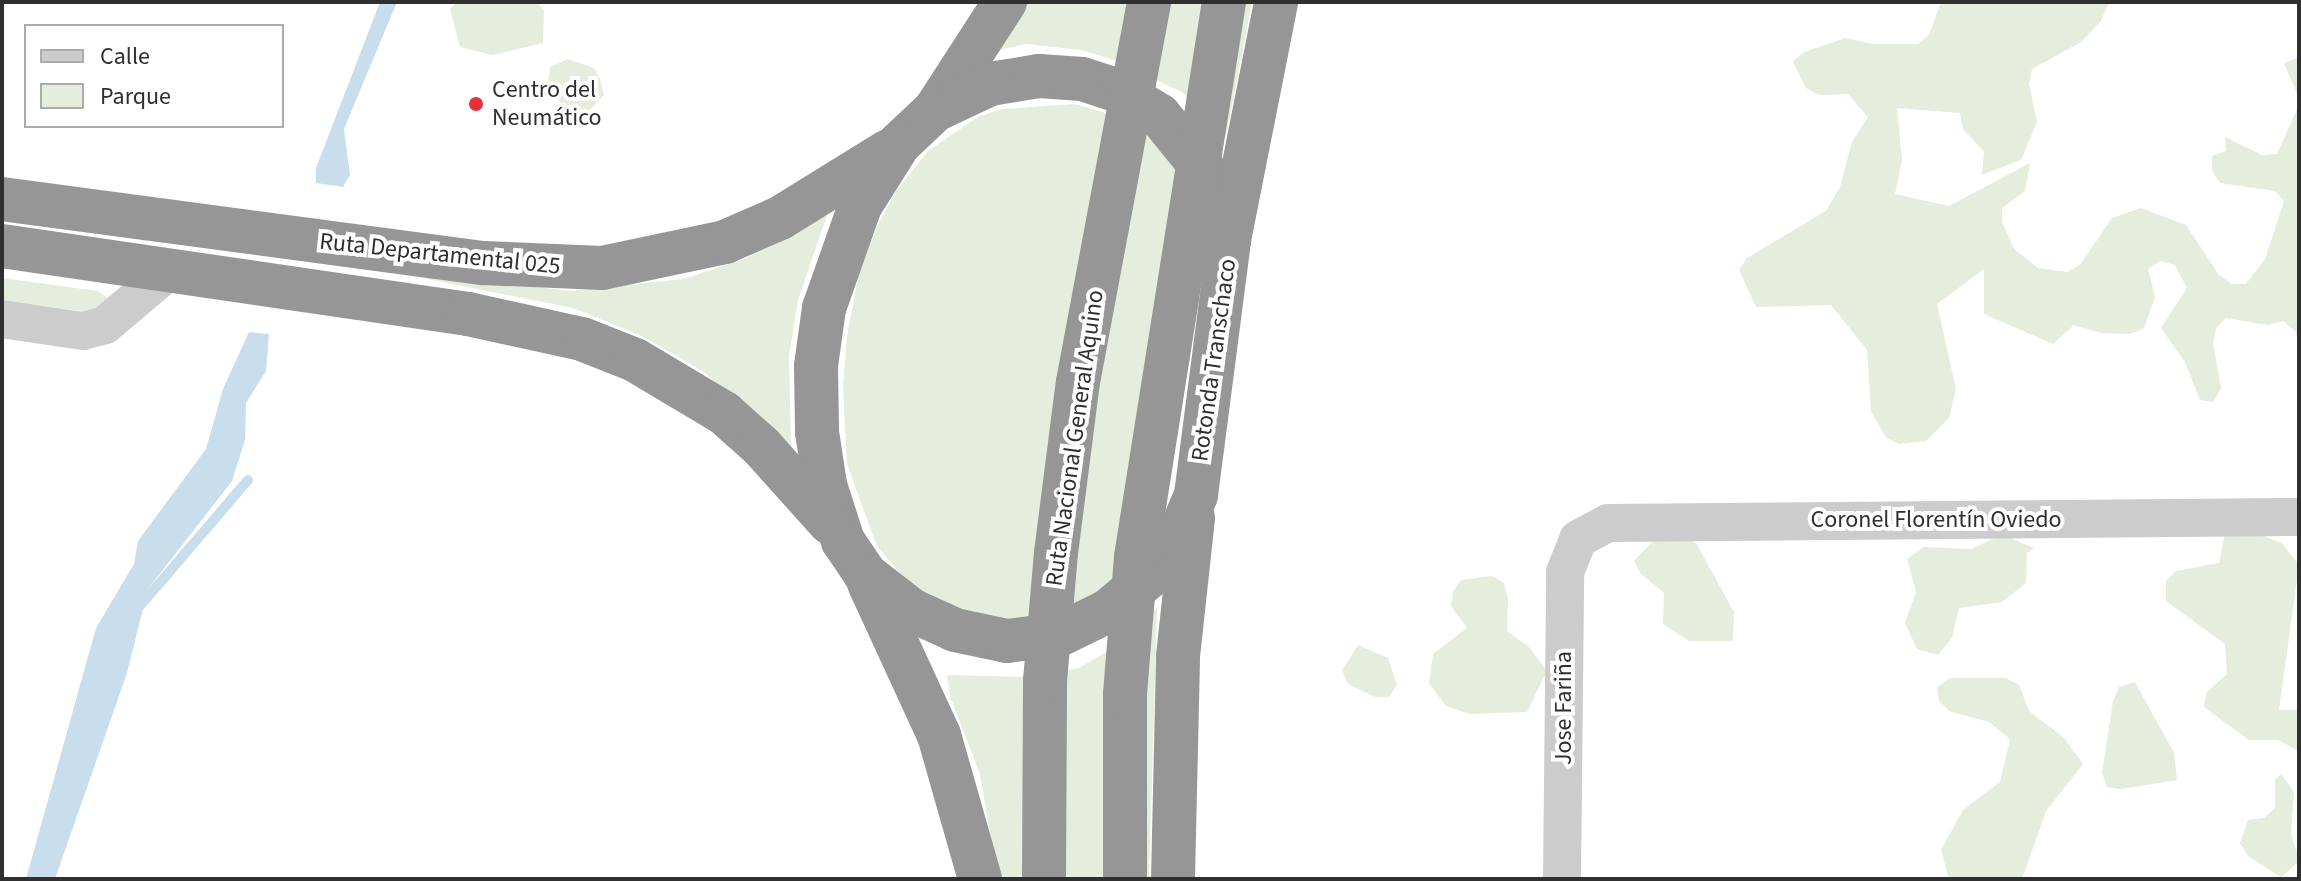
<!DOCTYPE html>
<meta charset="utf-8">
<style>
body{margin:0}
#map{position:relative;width:2301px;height:881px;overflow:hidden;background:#fff;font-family:"Source Sans 3",sans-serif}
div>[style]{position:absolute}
.green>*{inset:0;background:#e5eddd}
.water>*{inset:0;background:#c9deec}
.stream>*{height:10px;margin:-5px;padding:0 5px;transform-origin:5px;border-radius:5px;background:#c9deec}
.minor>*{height:38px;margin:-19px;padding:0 19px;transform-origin:19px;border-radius:19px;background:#ccc}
.highway>*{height:44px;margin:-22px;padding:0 22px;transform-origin:22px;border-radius:22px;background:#969696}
.highway-bridge>*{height:44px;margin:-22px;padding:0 22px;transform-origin:22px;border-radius:22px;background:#969696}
.dots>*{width:22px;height:22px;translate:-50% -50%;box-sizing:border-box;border:4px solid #fff;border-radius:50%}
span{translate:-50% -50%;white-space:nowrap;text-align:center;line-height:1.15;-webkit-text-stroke:8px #fff;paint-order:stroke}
.poi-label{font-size:24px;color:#2f2f2f}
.left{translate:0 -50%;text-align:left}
.street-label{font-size:24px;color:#2f2f2f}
.frame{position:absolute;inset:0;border:4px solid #2f2f2f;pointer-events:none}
.legend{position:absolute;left:24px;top:24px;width:260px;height:104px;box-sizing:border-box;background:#fff;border:2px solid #acacac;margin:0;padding:10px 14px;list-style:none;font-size:24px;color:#2f2f2f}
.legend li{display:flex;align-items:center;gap:16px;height:40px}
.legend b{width:40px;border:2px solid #acacac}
</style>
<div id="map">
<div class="green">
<i style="clip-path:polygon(457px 2px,537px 2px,544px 10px,543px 43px,493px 55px,460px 47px,450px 9px)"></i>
<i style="clip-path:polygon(1020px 2px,1252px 2px,1226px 136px,1182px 92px,1112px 59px,1081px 50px,1026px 44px,995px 51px)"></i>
<i style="clip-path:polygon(1941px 2px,2109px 2px,2101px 21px,2081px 42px,2032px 69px,2029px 84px,2037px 122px,2021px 160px,1982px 175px,1984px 152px,1963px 129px,1960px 113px,1897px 108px,1902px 160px,1895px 194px,1949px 206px,2030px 163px,2025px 191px,2002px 208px,2002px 222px,2014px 249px,2038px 268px,2067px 272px,2080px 265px,2112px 218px,2141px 208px,2186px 225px,2219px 275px,2232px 284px,2246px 284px,2265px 259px,2284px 201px,2275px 191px,2220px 183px,2212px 171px,2212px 156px,2226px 151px,2225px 137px,2262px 155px,2277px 154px,2299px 105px,2299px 353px,2296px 332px,2283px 321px,2268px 325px,2226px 318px,2216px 328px,2213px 343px,2221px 388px,2213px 402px,2200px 400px,2185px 362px,2161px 328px,2187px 288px,2175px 265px,2160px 261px,2148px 269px,2155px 297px,2144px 328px,2130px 334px,2101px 333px,2074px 325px,2053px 344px,1984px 314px,1984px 269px,1937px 304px,1956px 389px,1949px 418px,1926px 441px,1899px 444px,1886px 437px,1871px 412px,1867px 350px,1831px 305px,1756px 307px,1739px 270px,1747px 258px,1826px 211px,1840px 187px,1852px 142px,1868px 117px,1848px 94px,1819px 95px,1806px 88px,1793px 62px,1804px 52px,1846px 38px,1873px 44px,1918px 44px,1929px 35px)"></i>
<i style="clip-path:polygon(2299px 57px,2299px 98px,2284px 63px)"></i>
<i style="clip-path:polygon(568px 59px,594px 68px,600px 79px,604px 95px,583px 117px,570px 116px,548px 84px,550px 67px)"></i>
<i style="clip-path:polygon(1074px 104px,1103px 112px,1154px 142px,1174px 163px,1197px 202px,1111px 590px,1032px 621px,1011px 623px,961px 613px,909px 584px,877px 546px,847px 464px,843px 389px,847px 336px,859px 273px,876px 229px,896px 191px,929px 150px,978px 117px,1002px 109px)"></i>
<i style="clip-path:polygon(827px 215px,798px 300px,789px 356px,791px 450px,704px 372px,644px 337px,573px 308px,407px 275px,2px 221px,570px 291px,683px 279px,742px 260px)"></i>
<i style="clip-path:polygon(2px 278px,98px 291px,109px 299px,97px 313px,2px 300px)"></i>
<i style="clip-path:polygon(2240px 527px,2282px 543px,2299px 565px,2279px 710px,2299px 710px,2299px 751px,2278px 740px,2249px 740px,2204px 707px,2206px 693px,2227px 674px,2225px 644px,2166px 601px,2166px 581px,2176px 571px,2219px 563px,2225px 533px)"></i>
<i style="clip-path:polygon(1684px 535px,1696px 543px,1734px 612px,1733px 641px,1689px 641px,1663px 624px,1664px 593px,1641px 574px,1634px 561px,1655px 539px)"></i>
<i style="clip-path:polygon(2002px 535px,2034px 548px,2027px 553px,2026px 583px,2002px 602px,1959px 608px,1952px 638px,1938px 655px,1917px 649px,1905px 623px,1916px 592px,1907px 559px,1924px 547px,1971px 549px)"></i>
<i style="clip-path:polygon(1492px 576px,1504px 583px,1508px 598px,1507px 631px,1530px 648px,1547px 671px,1527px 712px,1470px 714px,1446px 706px,1429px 683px,1433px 654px,1467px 628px,1451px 606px,1453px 591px,1461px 580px)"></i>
<i style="clip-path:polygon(1157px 607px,1149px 879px,998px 879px,980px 774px,950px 696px,947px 675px,1027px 677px,1079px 668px,1130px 638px)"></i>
<i style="clip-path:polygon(1358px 645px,1388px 658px,1397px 685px,1389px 697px,1375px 697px,1348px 684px,1342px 670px)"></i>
<i style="clip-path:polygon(1950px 678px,2006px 678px,2019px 685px,2029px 711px,2064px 738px,2083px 764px,2046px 811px,2022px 879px,1949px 879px,1941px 850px,1963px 810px,2000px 782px,2010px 739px,1989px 722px,1949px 711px,1939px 701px,1937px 687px)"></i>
<i style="clip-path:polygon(2135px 682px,2174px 753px,2177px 780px,2121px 789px,2107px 787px,2102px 773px,2113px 701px,2119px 687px)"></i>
<i style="clip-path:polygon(2281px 774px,2294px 792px,2291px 834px,2298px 856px,2297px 863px,2281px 877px,2248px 856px,2240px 843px,2248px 820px,2264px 818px,2275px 808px,2275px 780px)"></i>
</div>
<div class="water">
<i style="clip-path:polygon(380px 2px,397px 2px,344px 129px,350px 175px,343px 187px,316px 183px,316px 168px)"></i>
<i style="clip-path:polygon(249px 332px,269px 334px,266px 371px,246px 403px,245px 440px,232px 481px,148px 589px,127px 673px,55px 879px,26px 879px,96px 628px,134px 564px,138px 541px,206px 449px,223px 389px)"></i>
</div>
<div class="stream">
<i style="left:140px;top:606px;width:166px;rotate:-49.4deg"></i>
</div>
<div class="minor">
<i style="left:2px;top:319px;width:82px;rotate:8.4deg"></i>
<i style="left:83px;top:331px;width:23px;rotate:-15deg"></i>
<i style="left:105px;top:325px;width:85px;rotate:-40.2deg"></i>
<i style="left:1562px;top:879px;width:307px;rotate:-89.4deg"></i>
<i style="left:1565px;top:572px;width:35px;rotate:-68deg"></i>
<i style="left:1578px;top:539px;width:34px;rotate:-28deg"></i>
<i style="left:1608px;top:523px;width:691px;rotate:-0.5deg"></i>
</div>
<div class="highway">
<i style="left:935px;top:110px;width:129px;rotate:-57.1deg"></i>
<i style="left:2px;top:199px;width:485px;rotate:7.6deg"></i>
<i style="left:483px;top:263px;width:119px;rotate:2.4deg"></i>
<i style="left:602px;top:268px;width:126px;rotate:-11.9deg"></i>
<i style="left:725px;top:242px;width:60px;rotate:-23.6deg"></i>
<i style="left:780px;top:218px;width:126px;rotate:-31.7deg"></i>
<i style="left:1229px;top:240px;width:68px;rotate:-107.9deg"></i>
<i style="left:1208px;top:175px;width:77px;rotate:-129.2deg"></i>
<i style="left:1159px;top:115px;width:47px;rotate:-149deg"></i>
<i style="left:1119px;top:91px;width:39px;rotate:-162deg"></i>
<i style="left:1082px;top:79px;width:43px;rotate:-176deg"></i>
<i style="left:1039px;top:76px;width:50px;rotate:170.7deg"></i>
<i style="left:990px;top:84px;width:61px;rotate:154.7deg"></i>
<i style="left:935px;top:110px;width:50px;rotate:136.6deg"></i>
<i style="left:899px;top:144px;width:73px;rotate:122.2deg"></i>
<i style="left:860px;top:206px;width:108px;rotate:109.4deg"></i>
<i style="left:824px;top:308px;width:59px;rotate:97.9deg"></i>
<i style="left:816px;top:366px;width:66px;rotate:89.1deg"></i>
<i style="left:817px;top:432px;width:54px;rotate:81.4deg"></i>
<i style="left:825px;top:485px;width:59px;rotate:72.2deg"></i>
<i style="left:843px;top:541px;width:40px;rotate:56deg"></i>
<i style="left:865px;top:574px;width:58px;rotate:38deg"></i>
<i style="left:911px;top:610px;width:48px;rotate:24.4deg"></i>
<i style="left:955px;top:630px;width:53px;rotate:11.9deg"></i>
<i style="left:1007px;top:641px;width:54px;rotate:-7.4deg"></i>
<i style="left:1061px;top:634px;width:52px;rotate:-26.1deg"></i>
<i style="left:1108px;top:611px;width:56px;rotate:-39.9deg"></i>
<i style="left:1151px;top:575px;width:44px;rotate:-53.4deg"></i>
<i style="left:1177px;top:540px;width:49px;rotate:-67.1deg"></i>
<i style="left:1196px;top:495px;width:257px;rotate:-82.6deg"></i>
<i style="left:1229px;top:240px;width:243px;rotate:-78.8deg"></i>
<i style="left:2px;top:246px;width:471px;rotate:8.3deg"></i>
<i style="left:468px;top:314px;width:117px;rotate:12.4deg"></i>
<i style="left:582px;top:339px;width:57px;rotate:21.6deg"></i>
<i style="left:635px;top:360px;width:104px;rotate:30.8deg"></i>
<i style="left:724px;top:413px;width:50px;rotate:41.7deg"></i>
<i style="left:761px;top:446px;width:103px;rotate:48.1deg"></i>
<i style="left:869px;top:583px;width:167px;rotate:65.3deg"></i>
<i style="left:939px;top:735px;width:150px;rotate:74.1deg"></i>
<i style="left:1173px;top:879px;width:223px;rotate:-88.7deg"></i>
<i style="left:1178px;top:656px;width:139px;rotate:-83.8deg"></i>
</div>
<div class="highway-bridge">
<i style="left:1044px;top:879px;width:198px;rotate:-89.7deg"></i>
<i style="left:1045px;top:681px;width:128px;rotate:-85.1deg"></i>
<i style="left:1056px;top:553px;width:172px;rotate:-82.7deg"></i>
<i style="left:1078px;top:382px;width:387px;rotate:-79.4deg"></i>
<i style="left:1125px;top:879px;width:185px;rotate:-90deg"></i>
<i style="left:1125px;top:694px;width:137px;rotate:-85.4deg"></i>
<i style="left:1136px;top:557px;width:562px;rotate:-80.99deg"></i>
</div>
<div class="dots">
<i style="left:476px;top:104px;background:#e6313a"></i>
</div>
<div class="poi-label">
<span class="left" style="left:492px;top:104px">Centro del<br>Neumático</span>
</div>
<div class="street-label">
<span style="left:440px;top:254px;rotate:6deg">Ruta Departamental 025</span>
<span style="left:1214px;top:360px;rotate:-82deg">Rotonda Transchaco</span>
<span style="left:1075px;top:438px;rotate:-82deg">Ruta Nacional General Aquino</span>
<span style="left:1936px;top:520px">Coronel Florentín Oviedo</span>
<span style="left:1564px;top:708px;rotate:-90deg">Jose Fariña</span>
</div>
<div class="frame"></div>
<ul class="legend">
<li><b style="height:10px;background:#ccc"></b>Calle</li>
<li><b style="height:22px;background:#e5eddd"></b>Parque</li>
</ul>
</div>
